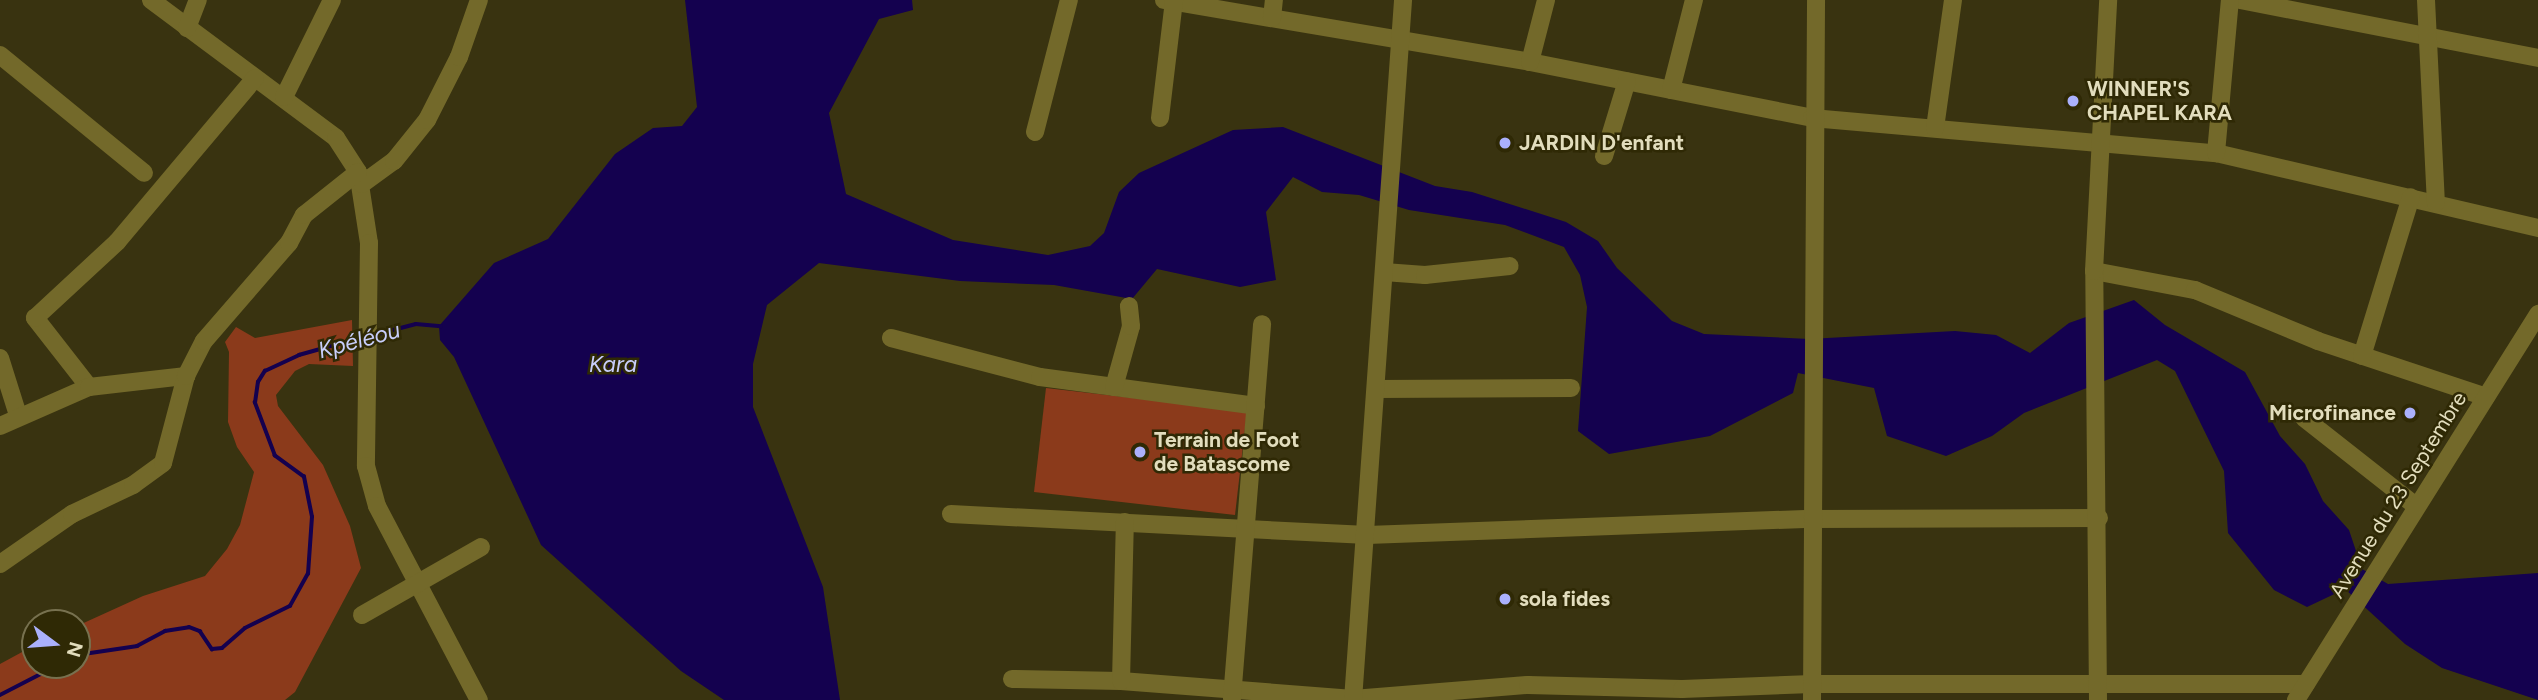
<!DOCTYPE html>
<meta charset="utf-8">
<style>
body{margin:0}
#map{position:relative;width:2538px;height:700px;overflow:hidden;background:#393310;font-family:Figtree,sans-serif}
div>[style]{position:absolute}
.green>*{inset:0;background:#8b3a1b}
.water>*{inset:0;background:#14014f}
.stream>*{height:3.5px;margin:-1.75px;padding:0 1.75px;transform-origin:1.75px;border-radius:1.75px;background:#14014f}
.minor>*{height:18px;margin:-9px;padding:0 9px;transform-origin:9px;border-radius:9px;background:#73692a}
.dots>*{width:19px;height:19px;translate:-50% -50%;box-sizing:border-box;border:4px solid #2f2905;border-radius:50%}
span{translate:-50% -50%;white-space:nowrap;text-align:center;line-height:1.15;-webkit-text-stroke:5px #2f2905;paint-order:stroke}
.poi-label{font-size:21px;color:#e2ddbd;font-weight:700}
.left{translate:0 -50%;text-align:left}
.right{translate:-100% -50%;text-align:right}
.street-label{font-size:21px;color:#e2ddbd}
.water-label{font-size:23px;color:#c8cefa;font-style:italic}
.north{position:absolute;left:21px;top:609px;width:70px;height:70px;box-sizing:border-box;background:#2f2905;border:2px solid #77714f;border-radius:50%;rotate:106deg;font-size:19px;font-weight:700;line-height:28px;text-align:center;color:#e2ddbd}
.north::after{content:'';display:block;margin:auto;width:24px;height:32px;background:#aab0fc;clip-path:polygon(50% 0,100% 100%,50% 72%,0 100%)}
</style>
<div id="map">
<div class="green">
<i style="clip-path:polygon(352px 320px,353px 366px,309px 364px,295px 371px,276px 395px,278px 406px,323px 465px,350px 526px,361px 568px,295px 692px,285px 700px,0 700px,0 664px,35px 645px,35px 665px,77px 665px,77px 626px,143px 596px,205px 576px,227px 549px,240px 525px,254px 472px,237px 447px,228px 422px,229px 352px,225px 342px,236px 327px,255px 338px)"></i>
<i style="clip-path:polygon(1046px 388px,1247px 411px,1235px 515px,1034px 492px)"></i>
</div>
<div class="water">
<i style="clip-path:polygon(685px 0,912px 0,913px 10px,879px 19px,829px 113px,846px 194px,953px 240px,1048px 255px,1090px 246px,1104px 233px,1119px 192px,1139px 173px,1233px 130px,1283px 127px,1435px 186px,1472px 192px,1566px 222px,1598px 241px,1617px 268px,1672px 321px,1704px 334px,1809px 339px,1955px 331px,1996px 335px,2030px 353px,2069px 323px,2134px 300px,2165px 325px,2245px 372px,2280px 436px,2305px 464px,2323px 501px,2349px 530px,2362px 569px,2388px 584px,2538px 573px,2538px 700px,2442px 668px,2405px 644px,2345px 589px,2307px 607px,2274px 590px,2228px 533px,2224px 471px,2175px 371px,2157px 360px,2024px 413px,1992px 436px,1946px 456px,1887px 436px,1874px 388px,1798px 373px,1793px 393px,1710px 436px,1609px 454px,1578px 431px,1587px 307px,1580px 275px,1564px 247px,1505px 225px,1409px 210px,1359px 195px,1322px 192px,1293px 177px,1266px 212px,1276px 280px,1240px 287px,1157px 269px,1132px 299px,1054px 285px,960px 281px,819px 263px,767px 305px,753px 364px,753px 407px,823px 587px,840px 700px,724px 700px,681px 671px,541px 545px,454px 357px,440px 340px,439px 326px,494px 263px,548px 239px,615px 154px,653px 128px,682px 126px,697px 107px)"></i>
</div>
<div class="stream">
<i style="left:374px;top:335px;width:43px;rotate:-14.7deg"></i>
<i style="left:416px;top:324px;width:25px;rotate:5deg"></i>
<i style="left:77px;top:655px;width:61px;rotate:-8.5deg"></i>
<i style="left:137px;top:646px;width:32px;rotate:-28deg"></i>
<i style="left:165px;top:631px;width:24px;rotate:-9deg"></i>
<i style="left:189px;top:627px;width:12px;rotate:20deg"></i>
<i style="left:200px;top:631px;width:22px;rotate:56deg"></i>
<i style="left:212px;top:649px;width:10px;rotate:-6deg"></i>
<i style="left:222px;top:648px;width:30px;rotate:-41deg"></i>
<i style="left:245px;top:628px;width:50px;rotate:-26.1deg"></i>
<i style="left:290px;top:606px;width:37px;rotate:-61deg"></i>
<i style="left:308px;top:574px;width:57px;rotate:-86deg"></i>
<i style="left:312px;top:517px;width:41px;rotate:-101.3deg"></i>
<i style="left:304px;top:477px;width:36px;rotate:-144deg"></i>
<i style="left:275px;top:456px;width:57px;rotate:-110.7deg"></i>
<i style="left:255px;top:403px;width:21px;rotate:-82deg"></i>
<i style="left:258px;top:382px;width:13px;rotate:-58deg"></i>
<i style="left:265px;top:371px;width:38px;rotate:-25deg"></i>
<i style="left:299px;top:355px;width:66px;rotate:-15.7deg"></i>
<i style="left:0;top:695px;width:65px;rotate:-27.3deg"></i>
</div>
<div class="minor">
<i style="left:151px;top:0;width:231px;rotate:36.7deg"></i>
<i style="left:336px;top:138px;width:40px;rotate:57.1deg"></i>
<i style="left:358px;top:172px;width:72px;rotate:81.2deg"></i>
<i style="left:369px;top:243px;width:223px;rotate:90.8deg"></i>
<i style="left:366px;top:466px;width:41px;rotate:74.6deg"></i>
<i style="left:377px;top:506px;width:219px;rotate:62.3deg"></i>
<i style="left:1164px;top:0;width:371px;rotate:9.6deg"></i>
<i style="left:1530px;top:62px;width:288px;rotate:11.2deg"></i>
<i style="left:1812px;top:118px;width:406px;rotate:5deg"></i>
<i style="left:2216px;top:153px;width:331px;rotate:13.1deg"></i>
<i style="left:2240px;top:0;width:304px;rotate:11deg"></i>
<i style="left:2426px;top:0;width:203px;rotate:87.2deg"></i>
<i style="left:1272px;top:18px;width:18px;rotate:-84deg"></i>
<i style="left:187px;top:28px;width:30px;rotate:-69deg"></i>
<i style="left:0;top:55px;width:186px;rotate:39.3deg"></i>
<i style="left:1530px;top:62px;width:64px;rotate:-75.5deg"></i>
<i style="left:1671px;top:90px;width:93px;rotate:-75.7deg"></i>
<i style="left:284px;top:97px;width:108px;rotate:-63.7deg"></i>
<i style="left:1160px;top:118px;width:119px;rotate:-83.2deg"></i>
<i style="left:1935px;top:128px;width:129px;rotate:-82deg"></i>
<i style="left:1035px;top:132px;width:136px;rotate:-75.6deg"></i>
<i style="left:2216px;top:153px;width:154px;rotate:-84.8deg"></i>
<i style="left:1604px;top:156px;width:78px;rotate:-73deg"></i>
<i style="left:362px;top:184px;width:39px;rotate:-36deg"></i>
<i style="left:394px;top:161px;width:53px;rotate:-51.2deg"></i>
<i style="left:427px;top:120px;width:71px;rotate:-63.1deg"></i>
<i style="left:459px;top:57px;width:60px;rotate:-70.7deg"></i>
<i style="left:2094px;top:271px;width:103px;rotate:10.7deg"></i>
<i style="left:2195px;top:290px;width:133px;rotate:22.5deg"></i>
<i style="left:2318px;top:341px;width:177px;rotate:18.4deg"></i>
<i style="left:1384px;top:272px;width:41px;rotate:4.2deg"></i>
<i style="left:1425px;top:275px;width:85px;rotate:-6deg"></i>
<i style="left:891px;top:338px;width:154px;rotate:14.7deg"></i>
<i style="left:1040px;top:377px;width:218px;rotate:7.6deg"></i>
<i style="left:2362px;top:356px;width:166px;rotate:-72.9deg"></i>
<i style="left:0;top:358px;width:60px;rotate:72.5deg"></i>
<i style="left:89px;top:387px;width:88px;rotate:-128deg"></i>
<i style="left:35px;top:318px;width:112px;rotate:-42.8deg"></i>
<i style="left:117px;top:242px;width:214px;rotate:-49.9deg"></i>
<i style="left:1114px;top:387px;width:63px;rotate:-74.4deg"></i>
<i style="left:1131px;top:326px;width:20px;rotate:-96deg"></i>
<i style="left:1376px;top:389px;width:195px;rotate:-0.3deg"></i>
<i style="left:2304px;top:418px;width:142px;rotate:38.2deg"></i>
<i style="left:0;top:426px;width:97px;rotate:-23.7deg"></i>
<i style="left:89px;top:387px;width:98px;rotate:-6.5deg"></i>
<i style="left:951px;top:514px;width:417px;rotate:2.9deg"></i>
<i style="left:1367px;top:535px;width:445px;rotate:-2.1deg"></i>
<i style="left:1812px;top:519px;width:287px;rotate:-0.2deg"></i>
<i style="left:0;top:564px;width:88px;rotate:-34.8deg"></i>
<i style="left:72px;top:514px;width:68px;rotate:-25.4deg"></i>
<i style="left:133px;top:485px;width:37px;rotate:-36deg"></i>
<i style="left:163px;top:463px;width:90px;rotate:-75.2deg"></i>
<i style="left:186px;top:376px;width:39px;rotate:-63deg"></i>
<i style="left:204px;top:341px;width:130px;rotate:-49.1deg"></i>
<i style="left:289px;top:243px;width:32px;rotate:-62deg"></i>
<i style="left:304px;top:215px;width:69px;rotate:-38.5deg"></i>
<i style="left:362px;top:615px;width:137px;rotate:-29.7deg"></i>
<i style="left:1012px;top:679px;width:109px;rotate:1.1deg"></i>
<i style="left:1121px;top:681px;width:233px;rotate:4.4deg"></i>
<i style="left:1353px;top:699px;width:176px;rotate:-4.6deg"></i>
<i style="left:1528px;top:685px;width:154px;rotate:1.5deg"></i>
<i style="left:1682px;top:689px;width:130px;rotate:-2.2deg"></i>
<i style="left:1812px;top:684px;width:494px"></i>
<i style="left:1121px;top:681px;width:159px;rotate:-88.6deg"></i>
<i style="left:1232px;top:698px;width:375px;rotate:-85.4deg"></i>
<i style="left:1353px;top:700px;width:702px;rotate:-85.91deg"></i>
<i style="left:1812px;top:700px;width:700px;rotate:-89.67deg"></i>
<i style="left:2098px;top:700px;width:429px;rotate:-90.5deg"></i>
<i style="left:2094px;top:271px;width:271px;rotate:-87deg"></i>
<i style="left:2296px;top:700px;width:456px;rotate:-57.9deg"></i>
</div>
<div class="dots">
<i style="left:2073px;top:101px;background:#aab0fc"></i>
<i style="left:1505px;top:143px;background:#aab0fc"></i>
<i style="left:2410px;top:413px;background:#aab0fc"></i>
<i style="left:1140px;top:452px;background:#aab0fc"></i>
<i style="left:1505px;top:599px;background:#aab0fc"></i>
</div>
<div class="poi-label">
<span class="left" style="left:2087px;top:101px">WINNER'S<br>CHAPEL KARA</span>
<span class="left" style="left:1519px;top:143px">JARDIN D'enfant</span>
<span class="right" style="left:2396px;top:413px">Microfinance</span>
<span class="left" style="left:1154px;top:452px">Terrain de Foot<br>de Batascome</span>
<span class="left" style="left:1519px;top:599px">sola fides</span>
</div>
<div class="street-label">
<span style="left:2398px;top:495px;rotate:-58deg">Avenue du 23 Septembre</span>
</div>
<div class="water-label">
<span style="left:359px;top:340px;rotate:-15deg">Kpéléou</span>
<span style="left:613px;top:364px">Kara</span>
</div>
<div class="north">N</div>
</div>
